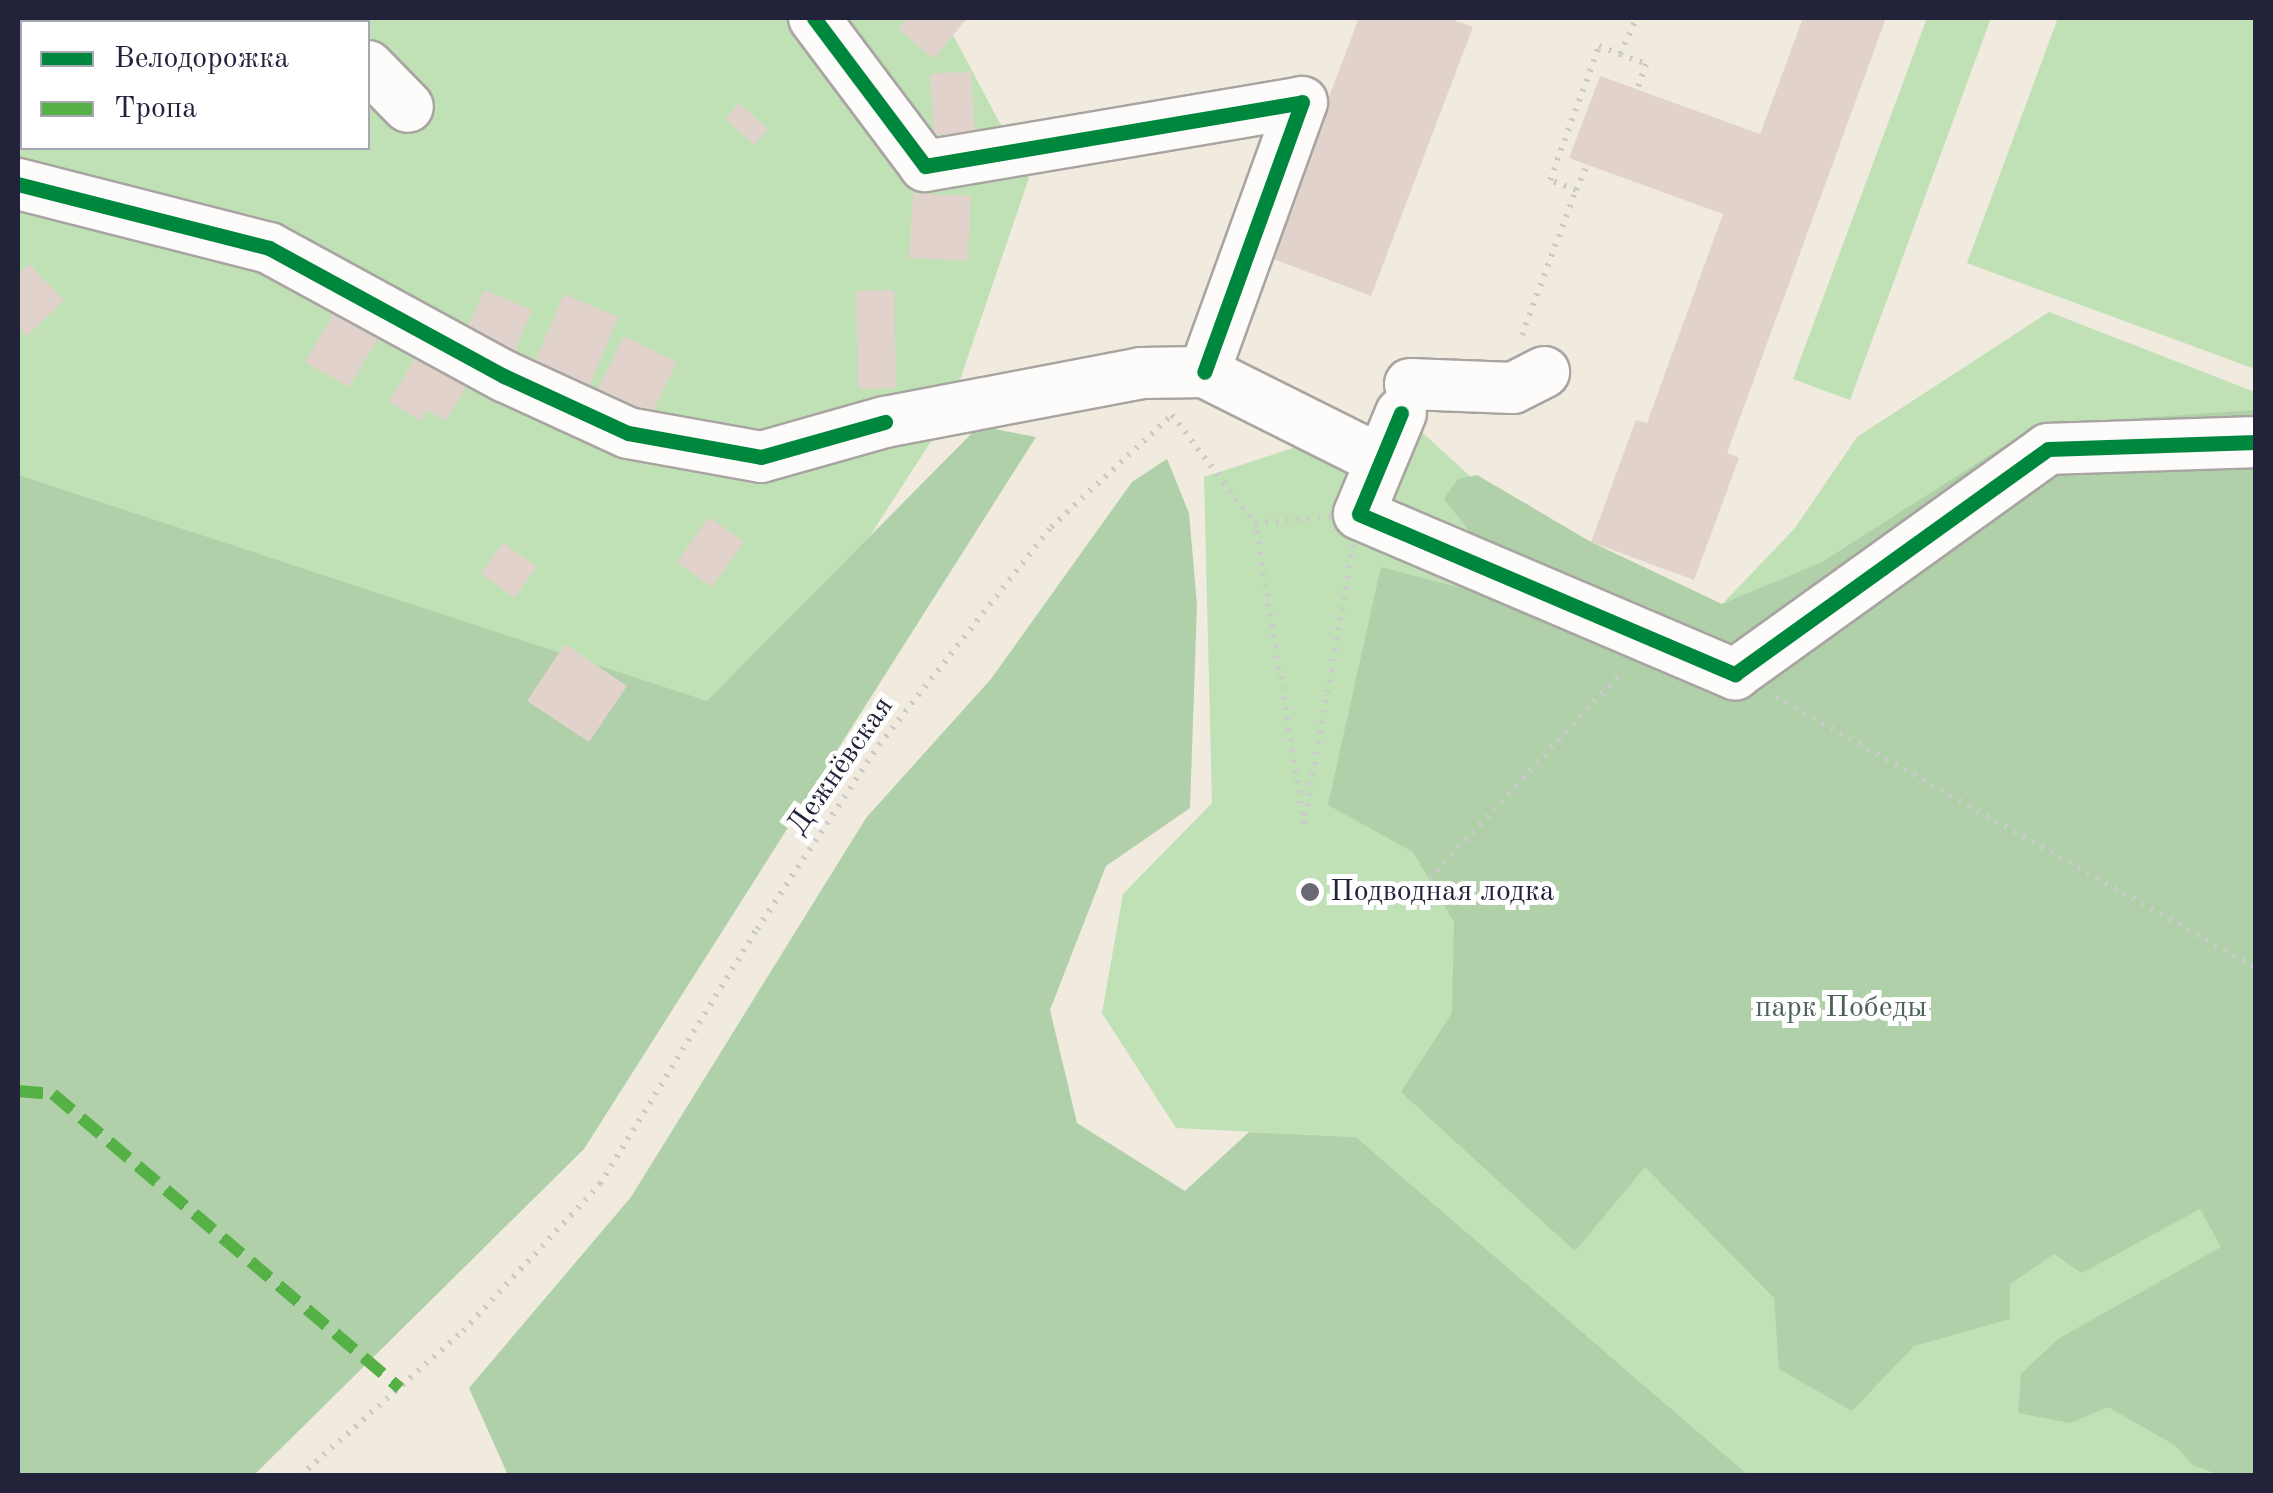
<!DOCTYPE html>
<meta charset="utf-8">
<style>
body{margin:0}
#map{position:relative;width:2273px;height:1493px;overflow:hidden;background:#f0eadf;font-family:"Old Standard TT",serif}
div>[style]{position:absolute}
.green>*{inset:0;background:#bfe1b5}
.forest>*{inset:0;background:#afd0a9}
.building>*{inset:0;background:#e1d3cc}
.path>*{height:6px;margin-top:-3px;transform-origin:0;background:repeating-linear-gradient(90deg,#cbcaca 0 2.5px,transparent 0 10.5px)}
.roads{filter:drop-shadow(2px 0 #a8a4a1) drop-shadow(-2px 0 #a8a4a1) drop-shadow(0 2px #a8a4a1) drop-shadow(0 -2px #a8a4a1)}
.minor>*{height:50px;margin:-25px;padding:0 25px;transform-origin:25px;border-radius:25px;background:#fdfcfa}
.quiet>*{height:12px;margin-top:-6px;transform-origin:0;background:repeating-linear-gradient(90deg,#55b146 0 25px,transparent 0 37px)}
.cycleway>*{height:15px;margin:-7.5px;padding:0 7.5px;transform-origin:7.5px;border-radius:7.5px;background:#00873e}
.dots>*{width:28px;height:28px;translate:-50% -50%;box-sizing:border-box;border:5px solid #fff;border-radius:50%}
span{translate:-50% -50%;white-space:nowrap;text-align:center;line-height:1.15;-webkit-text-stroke:10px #fff;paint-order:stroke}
.street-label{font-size:30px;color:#22223b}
.poi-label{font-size:30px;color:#22223b}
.left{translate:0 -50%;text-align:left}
.park-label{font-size:30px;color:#4b6259}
.frame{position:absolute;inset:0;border:20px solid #22223b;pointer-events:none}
.legend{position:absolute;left:20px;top:20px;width:350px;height:130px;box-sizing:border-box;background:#fff;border:2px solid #a7a7b1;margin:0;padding:12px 18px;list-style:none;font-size:30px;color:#22223b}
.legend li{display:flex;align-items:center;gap:20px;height:50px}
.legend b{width:50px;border:2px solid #a7a7b1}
</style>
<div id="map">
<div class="green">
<i style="clip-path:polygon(evenodd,18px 18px,944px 18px,1029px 178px,948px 415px,707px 788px,18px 480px,18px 18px,22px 22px,368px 22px,368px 148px,22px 148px,22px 22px)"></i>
<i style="clip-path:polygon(1927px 18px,1991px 18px,1850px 400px,1793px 379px)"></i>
<i style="clip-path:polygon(2058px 18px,2255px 18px,2255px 369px,1967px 263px)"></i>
<i style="clip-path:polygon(2049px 312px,2255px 392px,2255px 1475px,1748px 1475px,1356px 1137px,1176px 1128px,1102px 1013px,1123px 894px,1212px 803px,1204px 477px,1401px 413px,1567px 565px,1711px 616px,1795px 528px,1857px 437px)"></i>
</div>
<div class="forest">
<i style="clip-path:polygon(2255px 410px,2255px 1475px,2220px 1475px,2192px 1465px,2176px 1446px,2108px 1407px,2070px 1423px,2018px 1413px,2021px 1374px,2058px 1339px,2221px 1247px,2200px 1209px,2082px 1273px,2054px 1254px,2010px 1284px,2010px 1319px,1914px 1346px,1852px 1411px,1779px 1369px,1774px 1298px,1645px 1167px,1575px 1251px,1401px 1092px,1452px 1013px,1454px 922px,1413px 852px,1328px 805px,1381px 567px,1464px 589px,1484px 550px,1444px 499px,1458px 479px,1477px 475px,1591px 542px,1722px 604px,1822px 562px,2037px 425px)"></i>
<i style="clip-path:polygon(979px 426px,1036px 437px,584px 1149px,254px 1475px,18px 1476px,18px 475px,707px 701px)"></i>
<i style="clip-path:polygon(1167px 459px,1189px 513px,1197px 605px,1190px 808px,1106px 866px,1050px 1010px,1077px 1123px,1185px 1191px,1249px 1132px,1356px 1137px,1748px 1475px,508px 1475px,469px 1388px,631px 1197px,866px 818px,991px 679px,1132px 482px)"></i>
</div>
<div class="building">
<i style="clip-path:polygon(908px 18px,967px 18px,934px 59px,898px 29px)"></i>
<i style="clip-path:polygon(1359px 18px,1448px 18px,1473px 27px,1371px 296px,1268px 257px)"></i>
<i style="clip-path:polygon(1803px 18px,1886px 18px,1727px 453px,1739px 458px,1694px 580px,1591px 542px,1636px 420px,1647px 423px,1723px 214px,1569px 158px,1600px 76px,1760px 134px)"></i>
<i style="clip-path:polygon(971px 71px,975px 132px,934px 135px,930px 74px)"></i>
<i style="clip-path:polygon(739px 103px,768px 129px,754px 145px,725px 119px)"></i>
<i style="clip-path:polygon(913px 193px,971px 196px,968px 261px,909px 258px)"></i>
<i style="clip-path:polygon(29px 264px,64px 300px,27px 336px,18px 327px,18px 274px)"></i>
<i style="clip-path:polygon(484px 290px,532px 310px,510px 362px,462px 341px)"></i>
<i style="clip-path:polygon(894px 290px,896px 388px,858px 389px,856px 291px)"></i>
<i style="clip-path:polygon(564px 294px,618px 317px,586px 394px,531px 370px)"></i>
<i style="clip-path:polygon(337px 307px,381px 333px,349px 387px,305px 362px)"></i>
<i style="clip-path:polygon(624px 336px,677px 362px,649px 419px,596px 393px)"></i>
<i style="clip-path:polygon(418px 353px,468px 384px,445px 421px,428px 410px,421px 421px,389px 402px)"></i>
<i style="clip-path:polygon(709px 517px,744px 542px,712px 587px,677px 562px)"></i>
<i style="clip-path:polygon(503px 543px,537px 567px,514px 598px,481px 573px)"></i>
<i style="clip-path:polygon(565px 644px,627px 686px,589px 742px,527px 701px)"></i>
</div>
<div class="path">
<i style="left:1620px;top:54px;width:28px;rotate:21deg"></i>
<i style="left:1646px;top:64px;width:28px;rotate:109deg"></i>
<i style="left:1576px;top:190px;width:27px;rotate:-66deg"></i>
<i style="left:1522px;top:335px;width:155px;rotate:-69.6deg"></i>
<i style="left:1576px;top:190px;width:28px;rotate:-159deg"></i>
<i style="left:1550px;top:180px;width:143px;rotate:-69.9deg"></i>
<i style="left:1599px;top:46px;width:22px;rotate:21deg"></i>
<i style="left:1620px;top:54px;width:40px;rotate:-65deg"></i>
<i style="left:1359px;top:514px;width:315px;rotate:100.1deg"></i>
<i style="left:1304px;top:824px;width:305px;rotate:-99.2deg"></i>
<i style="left:1255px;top:523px;width:104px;rotate:-4.9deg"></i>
<i style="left:1776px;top:697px;width:551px;rotate:29.45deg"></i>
<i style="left:1415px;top:894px;width:304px;rotate:-47deg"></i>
<i style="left:300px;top:1476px;width:218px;rotate:-41.7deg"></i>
<i style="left:463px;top:1331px;width:201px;rotate:-47deg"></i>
<i style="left:600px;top:1184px;width:299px;rotate:-58.4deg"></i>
<i style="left:757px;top:929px;width:221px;rotate:-56.5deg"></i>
<i style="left:879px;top:745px;width:278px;rotate:-51.7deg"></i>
<i style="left:1051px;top:527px;width:165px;rotate:-42.8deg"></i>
<i style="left:1172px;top:415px;width:136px;rotate:52.5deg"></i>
</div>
<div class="roads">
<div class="minor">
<i style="left:319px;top:18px;width:6px;rotate:39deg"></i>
<i style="left:814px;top:18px;width:185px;rotate:53.1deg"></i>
<i style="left:925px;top:166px;width:382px;rotate:-9.6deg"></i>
<i style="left:1302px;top:102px;width:287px;rotate:109.9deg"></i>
<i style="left:368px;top:66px;width:57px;rotate:45.7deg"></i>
<i style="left:18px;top:184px;width:259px;rotate:14.3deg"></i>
<i style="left:269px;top:248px;width:268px;rotate:28.6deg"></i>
<i style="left:504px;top:376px;width:136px;rotate:24.7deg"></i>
<i style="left:628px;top:433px;width:135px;rotate:10.2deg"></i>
<i style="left:761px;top:457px;width:129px;rotate:-15.8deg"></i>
<i style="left:885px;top:422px;width:261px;rotate:-10.8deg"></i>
<i style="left:1141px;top:373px;width:63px;rotate:-0.9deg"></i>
<i style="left:1204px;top:372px;width:197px;rotate:26.6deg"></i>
<i style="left:1410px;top:384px;width:103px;rotate:2.2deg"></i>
<i style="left:1513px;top:388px;width:35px;rotate:-27deg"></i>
<i style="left:1401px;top:413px;width:109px;rotate:112.6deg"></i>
<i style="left:1359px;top:514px;width:409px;rotate:23.1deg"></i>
<i style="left:1735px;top:674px;width:385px;rotate:-35.7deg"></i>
<i style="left:2048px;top:449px;width:208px;rotate:-1.9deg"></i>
</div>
</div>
<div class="quiet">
<i style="left:18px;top:1091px;width:35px;rotate:5deg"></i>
<i style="left:53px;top:1094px;width:455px;rotate:40.3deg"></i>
</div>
<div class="cycleway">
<i style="left:814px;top:18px;width:185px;rotate:53.1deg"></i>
<i style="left:925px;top:166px;width:382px;rotate:-9.6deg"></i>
<i style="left:1302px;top:102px;width:287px;rotate:109.9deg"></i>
<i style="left:18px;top:184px;width:259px;rotate:14.3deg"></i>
<i style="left:269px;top:248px;width:268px;rotate:28.6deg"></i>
<i style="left:504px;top:376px;width:136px;rotate:24.7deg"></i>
<i style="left:628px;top:433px;width:135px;rotate:10.2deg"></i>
<i style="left:761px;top:457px;width:129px;rotate:-15.8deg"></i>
<i style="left:1401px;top:413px;width:109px;rotate:112.6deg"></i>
<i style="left:1359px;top:514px;width:409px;rotate:23.1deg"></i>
<i style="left:1735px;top:674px;width:385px;rotate:-35.7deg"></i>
<i style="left:2048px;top:449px;width:208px;rotate:-1.9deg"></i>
</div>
<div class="dots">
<i style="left:1310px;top:892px;background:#6a6874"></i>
</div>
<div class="street-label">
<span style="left:841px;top:766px;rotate:-55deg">Дежнёвская</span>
</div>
<div class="poi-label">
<span class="left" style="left:1330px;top:892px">Подводная лодка</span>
</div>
<div class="park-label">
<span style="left:1841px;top:1008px">парк Победы</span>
</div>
<div class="frame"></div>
<ul class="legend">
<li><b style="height:12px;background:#00873e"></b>Велодорожка</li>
<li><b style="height:12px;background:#55b146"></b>Тропа</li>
</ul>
</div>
